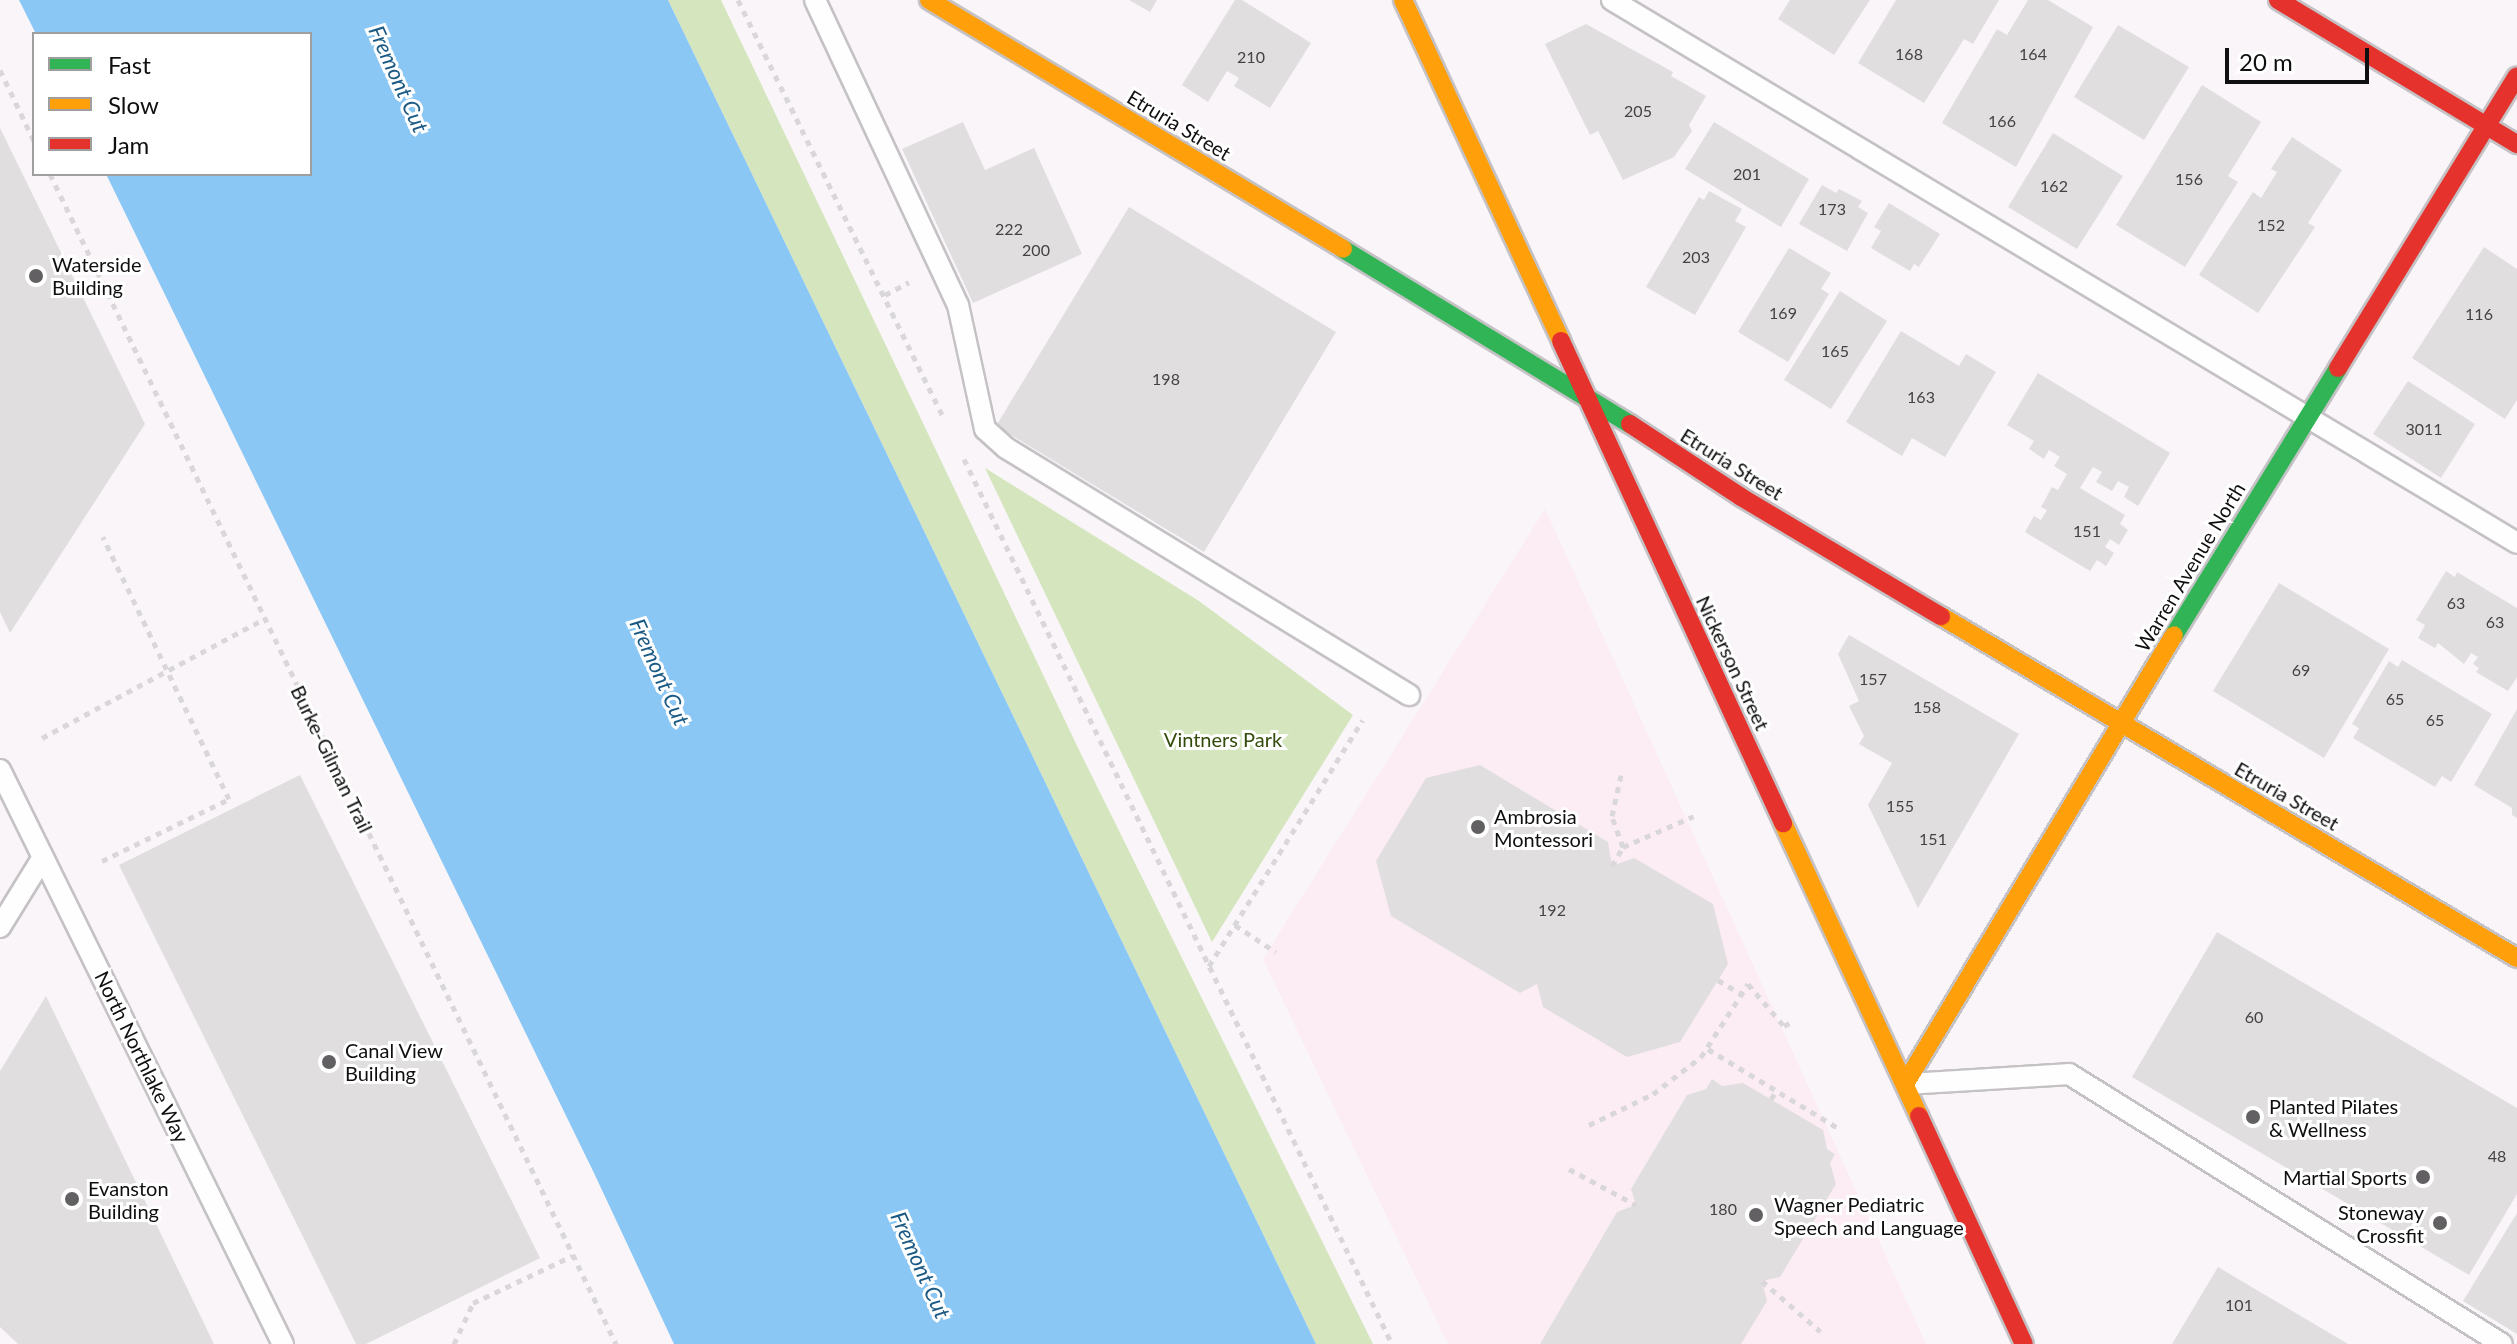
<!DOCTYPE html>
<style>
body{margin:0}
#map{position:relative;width:2517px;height:1344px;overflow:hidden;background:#f9f5f9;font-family:Lato,sans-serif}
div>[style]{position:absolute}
.commercial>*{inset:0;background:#fcecf3}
.green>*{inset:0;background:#d5e6be}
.water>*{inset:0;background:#8ac7f4}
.building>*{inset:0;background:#e1dee0}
.path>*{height:5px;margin-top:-2.5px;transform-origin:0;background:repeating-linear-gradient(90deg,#d9d7d9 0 6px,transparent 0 12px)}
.roads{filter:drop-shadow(2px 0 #c5c2c5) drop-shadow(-2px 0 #c5c2c5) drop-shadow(0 2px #c5c2c5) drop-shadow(0 -2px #c5c2c5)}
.lane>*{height:20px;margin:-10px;padding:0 10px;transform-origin:10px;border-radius:10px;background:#fefefe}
.fast>*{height:18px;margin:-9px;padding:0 9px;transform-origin:9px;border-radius:9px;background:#30b455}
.slow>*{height:18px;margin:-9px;padding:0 9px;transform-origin:9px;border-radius:9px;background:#ff9f0a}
.jam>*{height:18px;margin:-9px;padding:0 9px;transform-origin:9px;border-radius:9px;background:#e5322d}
.dots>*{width:22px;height:22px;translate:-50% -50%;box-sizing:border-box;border:4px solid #fff;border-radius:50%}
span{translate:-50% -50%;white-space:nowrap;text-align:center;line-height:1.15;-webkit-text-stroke:6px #fff;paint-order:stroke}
.number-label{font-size:16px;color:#444344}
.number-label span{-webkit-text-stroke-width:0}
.street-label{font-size:20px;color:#100f10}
.poi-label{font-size:20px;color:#100f10}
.left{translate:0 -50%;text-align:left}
.right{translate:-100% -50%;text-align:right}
.park-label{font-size:20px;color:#344c0b}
.water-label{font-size:22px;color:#1a5a84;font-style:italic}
.legend{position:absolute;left:32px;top:32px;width:280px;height:144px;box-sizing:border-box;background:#fff;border:2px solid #9f9f9f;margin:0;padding:10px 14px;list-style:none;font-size:24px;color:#100f10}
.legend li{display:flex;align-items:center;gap:16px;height:40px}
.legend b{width:40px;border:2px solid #9f9f9f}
.scale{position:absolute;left:2225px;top:48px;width:144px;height:36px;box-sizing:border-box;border:4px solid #100f10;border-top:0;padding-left:10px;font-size:24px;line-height:28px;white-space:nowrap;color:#100f10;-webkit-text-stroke:6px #fff;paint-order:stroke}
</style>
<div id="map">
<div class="commercial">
<i style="clip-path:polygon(1545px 509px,1926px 1344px,1448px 1344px,1263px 959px)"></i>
</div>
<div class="green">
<i style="clip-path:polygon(668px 0,721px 0,1080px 752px,1373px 1344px,1316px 1344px)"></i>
<i style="clip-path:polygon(985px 468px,1199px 601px,1353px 715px,1212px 942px)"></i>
</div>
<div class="water">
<i style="clip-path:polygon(19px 0,668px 0,1316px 1344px,674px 1344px,594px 1173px,106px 174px,310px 174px,310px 34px,36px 34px)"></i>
</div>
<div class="building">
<i style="clip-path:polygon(1129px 0,1157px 0,1150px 12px)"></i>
<i style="clip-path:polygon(1235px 0,1242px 0,1311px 43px,1270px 108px,1234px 86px,1239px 78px,1227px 71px,1208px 102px,1182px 85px)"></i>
<i style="clip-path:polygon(1790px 0,1870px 0,1834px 55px,1778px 19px)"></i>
<i style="clip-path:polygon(1896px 0,1999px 0,1973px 44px,1964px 39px,1924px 103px,1858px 63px)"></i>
<i style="clip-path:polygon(2028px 0,2048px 0,2093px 27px,2016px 167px,1942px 123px,1997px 29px,2007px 35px)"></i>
<i style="clip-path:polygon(1586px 24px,1673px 72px,1671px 76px,1706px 96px,1689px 125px,1692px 131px,1674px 157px,1623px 180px,1598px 131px,1590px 135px,1545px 44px)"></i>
<i style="clip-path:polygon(2118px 25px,2189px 67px,2144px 140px,2074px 97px)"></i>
<i style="clip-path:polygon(2202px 85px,2261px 122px,2228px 176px,2238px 182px,2185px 267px,2116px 225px)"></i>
<i style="clip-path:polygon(963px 122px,985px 170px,1034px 148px,1082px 254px,973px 303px,902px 149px)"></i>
<i style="clip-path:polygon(1714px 122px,1809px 179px,1781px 227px,1685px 169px)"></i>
<i style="clip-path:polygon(0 128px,145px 424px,10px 633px,0 612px)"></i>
<i style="clip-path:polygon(2053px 133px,2123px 176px,2077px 249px,2008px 207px)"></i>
<i style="clip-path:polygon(2292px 137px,2342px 170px,2308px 223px,2315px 227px,2258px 313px,2199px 275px,2253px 192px,2261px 198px,2277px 172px,2271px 169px)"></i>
<i style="clip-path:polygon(1822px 185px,1836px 193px,1839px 189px,1862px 201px,1858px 207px,1868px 213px,1847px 251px,1799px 224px)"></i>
<i style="clip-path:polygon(1709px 191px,1742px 209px,1735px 221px,1746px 227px,1695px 315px,1646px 287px,1699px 197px,1704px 200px)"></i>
<i style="clip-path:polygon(1889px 203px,1940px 234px,1919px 267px,1914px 264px,1910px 271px,1871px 248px,1881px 231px,1874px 227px)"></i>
<i style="clip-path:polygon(1129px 207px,1336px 332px,1204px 552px,996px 426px)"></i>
<i style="clip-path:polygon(2484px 247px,2517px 269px,2517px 400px,2505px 419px,2412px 358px)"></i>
<i style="clip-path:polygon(1789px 248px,1831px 273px,1821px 289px,1829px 294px,1788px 362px,1738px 332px)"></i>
<i style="clip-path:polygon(1840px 291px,1887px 321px,1831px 409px,1784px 380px)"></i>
<i style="clip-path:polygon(1901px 331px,1959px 366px,1966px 354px,1996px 372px,1945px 457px,1912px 438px,1902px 456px,1846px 422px)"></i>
<i style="clip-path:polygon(2038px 373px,2170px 453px,2138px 506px,2124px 497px,2129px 487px,2118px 481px,2112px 491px,2096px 482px,2102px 472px,2093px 467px,2080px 488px,2125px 515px,2120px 524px,2128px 530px,2119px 545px,2110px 539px,2105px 547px,2114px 553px,2106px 566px,2097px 560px,2090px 571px,2025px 532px,2034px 516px,2041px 520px,2047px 510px,2041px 507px,2052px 487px,2058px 490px,2067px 474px,2054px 466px,2060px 457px,2049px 450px,2044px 459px,2029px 449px,2034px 441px,2007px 425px)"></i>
<i style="clip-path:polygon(2408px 381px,2475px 424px,2441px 478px,2373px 434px)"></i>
<i style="clip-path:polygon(2446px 571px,2455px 577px,2457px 572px,2517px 608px,2517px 677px,2508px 691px,2476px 672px,2479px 668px,2473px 664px,2478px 657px,2471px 653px,2464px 664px,2438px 643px,2435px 648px,2418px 638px,2425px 625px,2416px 620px)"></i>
<i style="clip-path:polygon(2279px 583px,2389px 649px,2324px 758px,2213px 691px)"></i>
<i style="clip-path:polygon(1849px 635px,2019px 734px,1918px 908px,1868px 805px,1892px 763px,1859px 744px,1864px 736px,1849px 706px,1859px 701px,1838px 654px)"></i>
<i style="clip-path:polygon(2402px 660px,2492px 714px,2451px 782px,2442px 776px,2435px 787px,2353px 738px,2359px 728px,2352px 724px,2389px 661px,2398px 667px)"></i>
<i style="clip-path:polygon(2517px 709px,2517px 818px,2512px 815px,2512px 808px,2474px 785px)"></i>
<i style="clip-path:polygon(1480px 765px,1608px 842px,1612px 866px,1634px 858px,1713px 904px,1728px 964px,1680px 1042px,1627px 1057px,1543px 1007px,1537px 984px,1520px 993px,1391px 916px,1376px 861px,1426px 778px)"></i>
<i style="clip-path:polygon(300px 775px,540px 1258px,366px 1344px,356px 1344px,119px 865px)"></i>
<i style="clip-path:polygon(2217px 932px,2517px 1108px,2517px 1194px,2469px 1275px,2132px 1077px)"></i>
<i style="clip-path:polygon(46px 996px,214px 1344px,18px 1344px,0 1327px,0 1071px)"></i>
<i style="clip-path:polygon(1712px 1079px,1722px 1086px,1743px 1083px,1823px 1130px,1827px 1149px,1835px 1154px,1830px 1163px,1836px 1184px,1780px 1277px,1762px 1281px,1767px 1301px,1741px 1344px,1540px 1344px,1617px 1212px,1636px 1205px,1631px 1189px,1687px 1095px,1706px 1089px)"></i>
<i style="clip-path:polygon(2517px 1213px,2517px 1334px,2463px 1301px)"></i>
<i style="clip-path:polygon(2218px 1267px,2348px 1344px,2172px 1344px)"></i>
</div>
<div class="path">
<i style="left:738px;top:0;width:466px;rotate:63.8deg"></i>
<i style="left:0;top:70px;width:79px;rotate:64.4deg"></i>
<i style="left:50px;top:174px;width:1300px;rotate:64.18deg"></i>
<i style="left:885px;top:295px;width:27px;rotate:-28deg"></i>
<i style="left:964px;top:459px;width:983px;rotate:64.19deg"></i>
<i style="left:42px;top:738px;width:252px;rotate:-28.2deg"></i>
<i style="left:1623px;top:847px;width:77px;rotate:-23.6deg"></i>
<i style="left:102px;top:861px;width:141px;rotate:-26deg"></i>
<i style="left:229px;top:799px;width:291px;rotate:-115.7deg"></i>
<i style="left:1612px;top:866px;width:22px;rotate:-60deg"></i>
<i style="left:1623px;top:847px;width:33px;rotate:-110deg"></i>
<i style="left:1612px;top:816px;width:42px;rotate:-77.6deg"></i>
<i style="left:1235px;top:925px;width:49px;rotate:33.4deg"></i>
<i style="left:1209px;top:966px;width:290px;rotate:-58deg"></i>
<i style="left:1718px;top:980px;width:27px;rotate:31deg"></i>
<i style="left:1708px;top:1049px;width:152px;rotate:31.3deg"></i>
<i style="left:1771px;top:1099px;width:11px;rotate:-56deg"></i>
<i style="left:1589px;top:1125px;width:71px;rotate:-25.8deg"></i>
<i style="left:1653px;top:1094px;width:61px;rotate:-37.6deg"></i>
<i style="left:1701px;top:1057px;width:87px;rotate:-57.2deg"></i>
<i style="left:1748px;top:984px;width:55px;rotate:49.4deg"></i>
<i style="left:1784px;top:1026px;width:7px;rotate:-27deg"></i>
<i style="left:1569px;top:1169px;width:76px;rotate:28.2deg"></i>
<i style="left:1762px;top:1281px;width:77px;rotate:40.8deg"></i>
<i style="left:454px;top:1344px;width:45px;rotate:-65.1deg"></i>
<i style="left:473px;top:1303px;width:110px;rotate:-25.4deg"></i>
</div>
<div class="roads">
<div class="lane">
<i style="left:815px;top:0;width:337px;rotate:64.9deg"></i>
<i style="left:958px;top:305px;width:127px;rotate:77.7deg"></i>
<i style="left:985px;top:429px;width:28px;rotate:42deg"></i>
<i style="left:1006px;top:448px;width:473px;rotate:31.5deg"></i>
<i style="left:1612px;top:0;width:1055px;rotate:30.96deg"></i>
<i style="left:0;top:770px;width:640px;rotate:63.76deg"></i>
<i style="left:0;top:927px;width:82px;rotate:-58.4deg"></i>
<i style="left:1907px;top:1084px;width:162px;rotate:-3.5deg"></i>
<i style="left:2069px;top:1074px;width:510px;rotate:31.95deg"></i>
</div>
<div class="fast">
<i style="left:1343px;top:249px;width:336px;rotate:31.4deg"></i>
<i style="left:2174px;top:635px;width:313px;rotate:-58.4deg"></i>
</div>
<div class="slow">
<i style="left:929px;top:0;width:483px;rotate:31deg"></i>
<i style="left:1403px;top:0;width:376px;rotate:65.1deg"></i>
<i style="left:1941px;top:616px;width:670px;rotate:30.7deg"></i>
<i style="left:1783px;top:823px;width:323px;rotate:65.1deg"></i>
<i style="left:1905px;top:1084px;width:523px;rotate:-59.07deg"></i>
</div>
<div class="jam">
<i style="left:2278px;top:0;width:279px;rotate:31.1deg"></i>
<i style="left:1561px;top:341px;width:531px;rotate:65.27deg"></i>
<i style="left:2338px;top:368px;width:342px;rotate:-58.5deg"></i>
<i style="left:1630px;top:424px;width:133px;rotate:33.3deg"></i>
<i style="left:1741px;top:497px;width:233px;rotate:30.8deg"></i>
<i style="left:1919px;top:1116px;width:251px;rotate:65.3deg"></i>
</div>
</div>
<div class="dots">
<i style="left:36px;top:276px;background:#626062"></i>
<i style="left:1478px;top:827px;background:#626062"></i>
<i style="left:329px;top:1062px;background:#626062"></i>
<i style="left:2253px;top:1117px;background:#626062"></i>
<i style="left:2423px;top:1177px;background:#626062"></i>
<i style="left:72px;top:1199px;background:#626062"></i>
<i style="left:1756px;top:1215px;background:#626062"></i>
<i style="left:2440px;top:1223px;background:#626062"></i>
</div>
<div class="number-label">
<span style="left:1909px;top:54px">168</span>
<span style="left:2033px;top:54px">164</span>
<span style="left:1251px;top:57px">210</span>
<span style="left:1638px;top:111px">205</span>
<span style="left:2002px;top:121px">166</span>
<span style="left:1747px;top:174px">201</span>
<span style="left:2189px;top:179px">156</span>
<span style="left:2054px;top:186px">162</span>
<span style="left:1832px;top:209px">173</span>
<span style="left:2271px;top:225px">152</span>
<span style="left:1009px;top:229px">222</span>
<span style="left:1036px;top:250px">200</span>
<span style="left:1696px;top:257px">203</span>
<span style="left:1783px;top:313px">169</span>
<span style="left:2479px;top:314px">116</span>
<span style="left:1835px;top:351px">165</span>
<span style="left:1166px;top:379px">198</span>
<span style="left:1921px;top:397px">163</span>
<span style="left:2424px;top:429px">3011</span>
<span style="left:2087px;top:531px">151</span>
<span style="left:2456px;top:603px">63</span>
<span style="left:2495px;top:622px">63</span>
<span style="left:2301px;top:670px">69</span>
<span style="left:1873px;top:679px">157</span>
<span style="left:2395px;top:699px">65</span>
<span style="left:1927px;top:707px">158</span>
<span style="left:2435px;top:720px">65</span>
<span style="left:1900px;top:806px">155</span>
<span style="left:1933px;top:839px">151</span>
<span style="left:1552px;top:910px">192</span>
<span style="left:2254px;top:1017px">60</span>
<span style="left:2497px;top:1156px">48</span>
<span style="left:1723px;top:1209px">180</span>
<span style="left:2239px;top:1305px">101</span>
</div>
<div class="street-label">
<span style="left:1179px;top:125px;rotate:31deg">Etruria Street</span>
<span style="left:1732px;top:464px;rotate:32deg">Etruria Street</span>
<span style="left:2190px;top:567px;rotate:-59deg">Warren Avenue North</span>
<span style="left:1733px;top:663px;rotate:65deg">Nickerson Street</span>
<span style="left:332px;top:759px;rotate:64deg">Burke-Gilman Trail</span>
<span style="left:2287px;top:796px;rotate:30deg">Etruria Street</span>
<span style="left:142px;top:1057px;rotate:64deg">North Northlake Way</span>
</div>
<div class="poi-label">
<span class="left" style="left:52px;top:276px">Waterside<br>Building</span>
<span class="left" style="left:1494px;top:828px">Ambrosia<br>Montessori</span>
<span class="left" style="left:345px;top:1062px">Canal View<br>Building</span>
<span class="left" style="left:2269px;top:1118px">Planted Pilates<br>&amp; Wellness</span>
<span class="right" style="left:2407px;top:1177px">Martial Sports</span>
<span class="left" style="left:88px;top:1200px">Evanston<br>Building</span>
<span class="left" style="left:1774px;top:1216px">Wagner Pediatric<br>Speech and Language</span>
<span class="right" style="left:2424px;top:1224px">Stoneway<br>Crossfit</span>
</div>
<div class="park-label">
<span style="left:1223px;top:739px">Vintners Park</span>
</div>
<div class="water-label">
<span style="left:399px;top:79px;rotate:66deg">Fremont Cut</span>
<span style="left:660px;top:672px;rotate:66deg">Fremont Cut</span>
<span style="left:921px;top:1265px;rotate:66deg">Fremont Cut</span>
</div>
<ul class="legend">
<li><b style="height:10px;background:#30b455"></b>Fast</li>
<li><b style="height:10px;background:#ff9f0a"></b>Slow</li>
<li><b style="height:10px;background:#e5322d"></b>Jam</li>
</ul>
<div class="scale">20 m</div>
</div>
